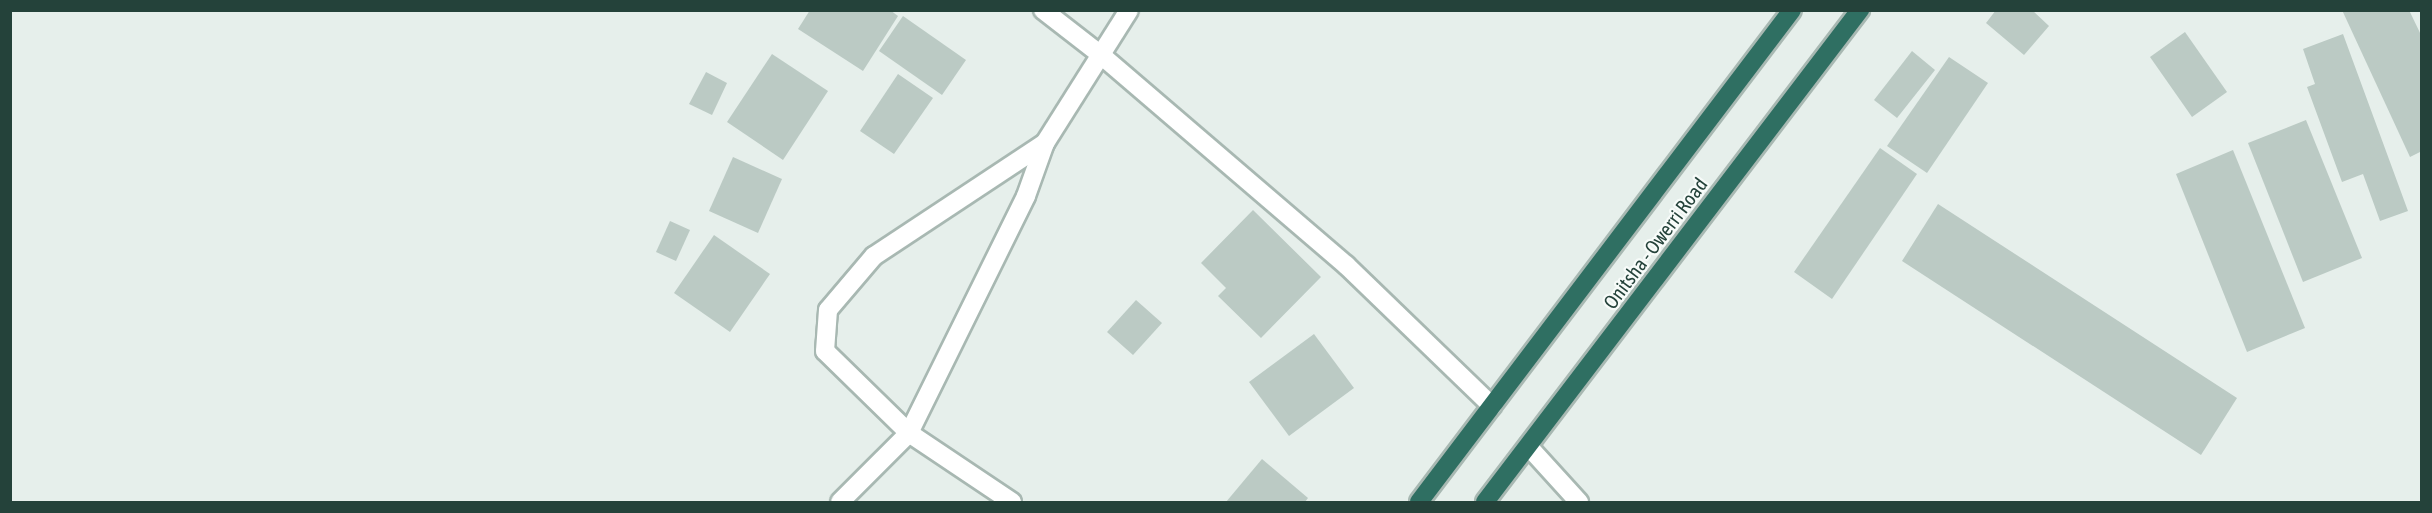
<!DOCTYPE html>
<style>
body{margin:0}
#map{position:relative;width:2432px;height:513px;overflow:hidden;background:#e6efeb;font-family:"Asap Condensed",sans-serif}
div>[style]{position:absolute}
.building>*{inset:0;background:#bbcac4}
.roads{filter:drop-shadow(2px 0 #a8b8b2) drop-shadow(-2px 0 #a8b8b2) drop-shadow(0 2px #a8b8b2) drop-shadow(0 -2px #a8b8b2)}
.minor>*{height:18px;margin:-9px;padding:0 9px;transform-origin:9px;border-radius:9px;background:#fff}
.highway>*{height:18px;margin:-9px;padding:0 9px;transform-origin:9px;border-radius:9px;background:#2f6f62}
span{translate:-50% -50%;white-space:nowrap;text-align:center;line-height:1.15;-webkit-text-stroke:4.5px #f7fbf9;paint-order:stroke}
.street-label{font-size:20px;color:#24423a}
.frame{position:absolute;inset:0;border:12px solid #24423a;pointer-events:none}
</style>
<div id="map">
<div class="building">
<i style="clip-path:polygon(810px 10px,890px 10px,898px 16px,863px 71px,798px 29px)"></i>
<i style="clip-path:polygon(1996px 10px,2032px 10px,2049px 26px,2024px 55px,1986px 23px)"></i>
<i style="clip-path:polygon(2342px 10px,2409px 10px,2422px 37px,2422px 151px,2410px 157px)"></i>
<i style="clip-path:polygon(903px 16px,966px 60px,942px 95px,879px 51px)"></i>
<i style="clip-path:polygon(2185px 32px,2227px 92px,2192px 117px,2150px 57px)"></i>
<i style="clip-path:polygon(2343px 34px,2408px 211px,2380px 221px,2363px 174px,2342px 182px,2307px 87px,2315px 84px,2303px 49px)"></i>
<i style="clip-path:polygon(1912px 51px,1935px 70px,1897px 118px,1874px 100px)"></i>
<i style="clip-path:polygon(772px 54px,828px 91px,783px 160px,727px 122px)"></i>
<i style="clip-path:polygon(1949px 57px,1988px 83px,1927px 173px,1887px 146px)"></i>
<i style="clip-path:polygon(706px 72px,727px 83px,712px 115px,689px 104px)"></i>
<i style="clip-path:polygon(898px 74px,933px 98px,894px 154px,860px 131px)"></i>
<i style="clip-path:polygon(2306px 120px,2362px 258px,2303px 282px,2248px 143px)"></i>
<i style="clip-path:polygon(1880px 148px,1917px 174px,1832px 299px,1794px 272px)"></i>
<i style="clip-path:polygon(2233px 150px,2305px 328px,2247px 352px,2176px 174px)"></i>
<i style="clip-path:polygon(733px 157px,782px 179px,758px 233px,709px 211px)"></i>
<i style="clip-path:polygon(1938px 204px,2237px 398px,2201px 455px,1902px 261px)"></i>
<i style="clip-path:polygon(1253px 210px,1321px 277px,1261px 338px,1218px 296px,1226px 288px,1201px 263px)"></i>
<i style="clip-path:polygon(670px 221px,690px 230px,676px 261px,656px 252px)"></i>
<i style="clip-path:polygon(714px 235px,770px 274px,730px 332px,674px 293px)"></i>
<i style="clip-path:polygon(1136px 300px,1162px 323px,1133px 355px,1107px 332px)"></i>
<i style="clip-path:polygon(1314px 334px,1354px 388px,1289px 436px,1249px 382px)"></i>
<i style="clip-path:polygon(1262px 459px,1308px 498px,1305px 502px,1226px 502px)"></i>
</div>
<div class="roads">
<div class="minor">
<i style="left:1043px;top:10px;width:73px;rotate:37.8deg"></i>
<i style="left:1101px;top:55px;width:323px;rotate:40.6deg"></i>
<i style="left:1346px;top:265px;width:203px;rotate:44deg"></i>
<i style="left:1528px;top:446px;width:76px;rotate:47.7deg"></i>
<i style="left:840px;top:502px;width:98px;rotate:-45deg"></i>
<i style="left:909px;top:433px;width:264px;rotate:-63.7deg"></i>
<i style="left:1026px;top:196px;width:56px;rotate:-70.3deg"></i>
<i style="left:1045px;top:143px;width:157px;rotate:-57.7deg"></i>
<i style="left:1012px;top:502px;width:124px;rotate:-146.2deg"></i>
<i style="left:909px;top:433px;width:117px;rotate:-135.7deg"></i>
<i style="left:825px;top:351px;width:41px;rotate:-85.8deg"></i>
<i style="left:828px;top:310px;width:71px;rotate:-49.6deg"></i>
<i style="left:874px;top:256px;width:205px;rotate:-33.5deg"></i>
</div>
<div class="highway">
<i style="left:1419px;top:502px;width:617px;rotate:-52.83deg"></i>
<i style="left:1485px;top:502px;width:619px;rotate:-52.69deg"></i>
</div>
</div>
<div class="street-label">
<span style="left:1655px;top:243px;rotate:-53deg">Onitsha - Owerri Road</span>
</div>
<div class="frame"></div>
</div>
